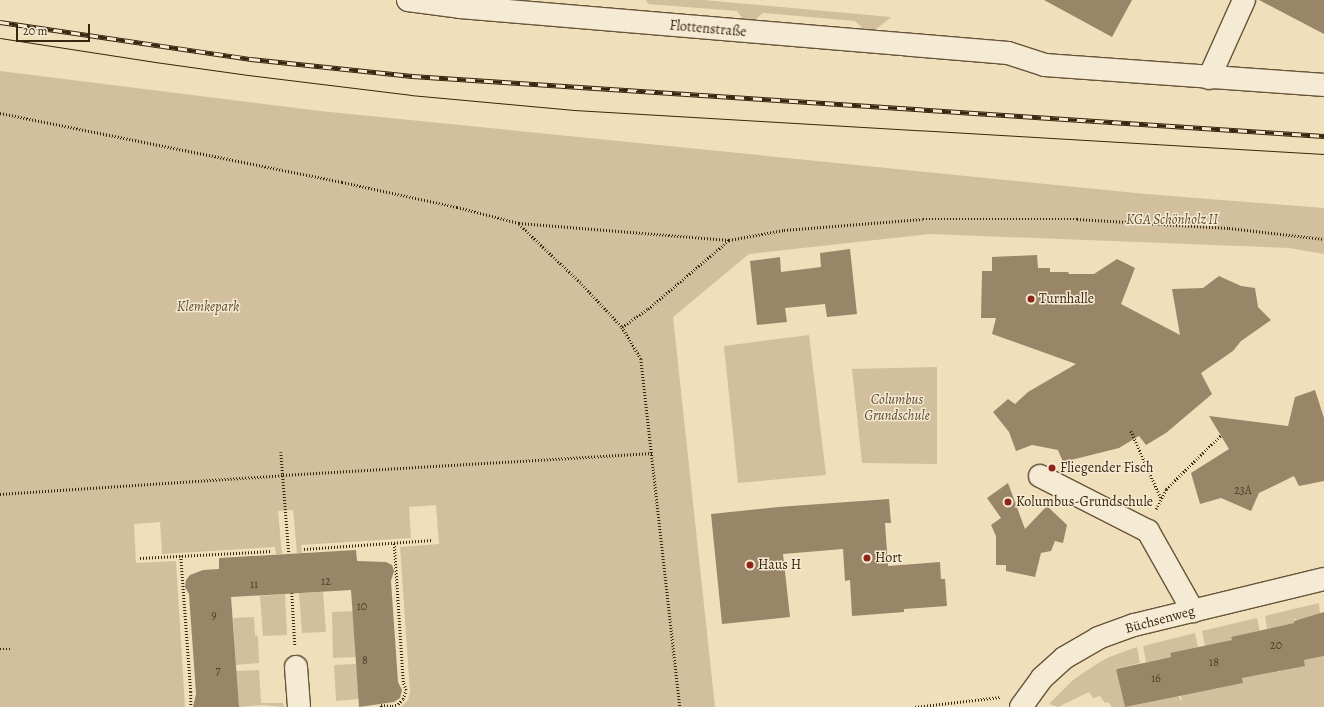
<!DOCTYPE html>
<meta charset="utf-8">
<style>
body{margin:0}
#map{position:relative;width:1324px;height:707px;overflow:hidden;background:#f0dfbb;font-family:Alegreya,serif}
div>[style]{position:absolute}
.green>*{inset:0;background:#d1bf9e}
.building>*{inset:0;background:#998668}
.path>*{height:2.5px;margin-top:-1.25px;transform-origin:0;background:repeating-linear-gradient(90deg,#3a250e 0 1px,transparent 0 3px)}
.roads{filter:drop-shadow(1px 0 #685439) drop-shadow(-1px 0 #685439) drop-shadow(0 1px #685439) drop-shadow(0 -1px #685439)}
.minor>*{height:22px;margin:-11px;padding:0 11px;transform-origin:11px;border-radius:11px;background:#f5ead3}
.tram>*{height:1px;margin:-0.5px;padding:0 0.5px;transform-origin:0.5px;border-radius:0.5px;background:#3a250e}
.rail>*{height:4.5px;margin-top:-2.25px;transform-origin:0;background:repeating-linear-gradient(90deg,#f5ead3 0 9px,#3a250e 0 18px);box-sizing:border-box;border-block:1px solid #3a250e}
.dots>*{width:11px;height:11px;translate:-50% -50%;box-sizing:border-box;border:2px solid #f5ead3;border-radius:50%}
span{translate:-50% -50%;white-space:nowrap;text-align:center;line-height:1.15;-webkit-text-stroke:3px #f5ead3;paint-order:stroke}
.number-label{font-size:12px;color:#523d24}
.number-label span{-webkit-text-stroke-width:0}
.street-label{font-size:14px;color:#3a250e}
.park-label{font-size:14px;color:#604c32;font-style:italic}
.poi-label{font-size:14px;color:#3a250e}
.left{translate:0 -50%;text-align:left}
.scale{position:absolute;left:16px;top:24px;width:74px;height:18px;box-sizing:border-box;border:2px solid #3a250e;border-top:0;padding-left:5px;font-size:12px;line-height:14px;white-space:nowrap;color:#3a250e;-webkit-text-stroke:3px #f5ead3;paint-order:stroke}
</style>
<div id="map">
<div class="green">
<i style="clip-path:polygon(646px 0,703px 0,891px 17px,875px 30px,864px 29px,855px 21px,763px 13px,755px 20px,743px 19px,737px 11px,648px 4px)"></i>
<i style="clip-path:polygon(0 71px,320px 111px,1146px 194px,1324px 208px,1324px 254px,1289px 248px,930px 234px,749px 254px,673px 317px,715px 707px,401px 707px,408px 700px,410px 692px,400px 547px,439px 544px,436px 505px,409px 507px,411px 538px,301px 545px,302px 553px,297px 553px,293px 510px,278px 511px,282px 554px,276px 554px,275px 547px,162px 554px,160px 522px,134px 524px,136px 563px,176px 561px,185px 707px,0 707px)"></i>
<i style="clip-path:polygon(809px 335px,826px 475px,738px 483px,724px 346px)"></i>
<i style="clip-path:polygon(937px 367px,937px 464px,862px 463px,852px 369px)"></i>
<i style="clip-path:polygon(323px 592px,326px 632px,302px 633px,299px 593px)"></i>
<i style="clip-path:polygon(285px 594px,287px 635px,263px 636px,260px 596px)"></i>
<i style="clip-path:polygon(1319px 603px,1320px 615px,1296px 620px,1294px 618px,1294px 623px,1267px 629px,1265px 616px)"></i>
<i style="clip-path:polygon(353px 611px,356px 657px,333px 658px,332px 612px)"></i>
<i style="clip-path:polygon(254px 617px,255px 636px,258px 636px,259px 663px,236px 665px,233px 618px)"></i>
<i style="clip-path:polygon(1257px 618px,1260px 632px,1233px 638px,1231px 636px,1232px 640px,1205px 646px,1202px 631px)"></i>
<i style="clip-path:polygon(1195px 633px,1198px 647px,1173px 654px,1170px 653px,1171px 657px,1146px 662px,1143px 646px)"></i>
<i style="clip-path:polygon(1137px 647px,1140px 663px,1114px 669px,1117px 670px,1125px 707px,1112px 707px,1108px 702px,1105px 703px,1100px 696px,1093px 698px,1089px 692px,1058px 707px,1049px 704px,1073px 680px,1095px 665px,1109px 657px)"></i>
<i style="clip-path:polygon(1324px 656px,1324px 707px,1126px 707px,1179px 695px,1180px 700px,1182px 700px,1180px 694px,1215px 686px,1216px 689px,1217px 689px,1217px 685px,1243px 683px,1242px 676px,1277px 669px,1278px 672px,1280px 672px,1280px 668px,1305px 666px,1304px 660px)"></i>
<i style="clip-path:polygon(356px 664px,359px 699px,336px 701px,334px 665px)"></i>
<i style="clip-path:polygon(259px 670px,261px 703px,283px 703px,284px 707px,262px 705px,239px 707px,236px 671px)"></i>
</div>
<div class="building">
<i style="clip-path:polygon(1044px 0,1132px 0,1112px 37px)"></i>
<i style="clip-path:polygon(1259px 0,1324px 0,1324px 34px)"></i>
<i style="clip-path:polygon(850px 249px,857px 314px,827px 317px,825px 304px,785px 308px,787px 322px,757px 325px,750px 261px,780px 257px,781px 272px,821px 267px,820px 253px)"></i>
<i style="clip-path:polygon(1037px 255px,1038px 268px,1050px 268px,1050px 272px,1068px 272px,1069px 274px,1094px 274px,1117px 259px,1135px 268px,1121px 304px,1180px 335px,1172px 289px,1203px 288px,1219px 276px,1241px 286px,1255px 288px,1258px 307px,1271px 320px,1241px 341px,1233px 351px,1201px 373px,1212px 394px,1166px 433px,1146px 445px,1139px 436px,1119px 448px,1063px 462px,1058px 450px,1032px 445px,1016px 451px,1009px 432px,993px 412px,1008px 399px,1015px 404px,1028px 392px,1076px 364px,992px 334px,996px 318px,981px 318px,982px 271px,992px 271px,992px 257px)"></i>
<i style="clip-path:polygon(1315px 390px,1324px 418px,1324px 481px,1299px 486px,1294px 476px,1259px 493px,1251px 511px,1221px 498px,1200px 504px,1191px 473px,1229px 449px,1209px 416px,1288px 426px,1295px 397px)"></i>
<i style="clip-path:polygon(1008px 483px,1025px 529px,1047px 506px,1067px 525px,1063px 543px,1055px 541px,1051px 551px,1041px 553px,1035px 577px,1006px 571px,1006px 565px,996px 565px,996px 536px,991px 525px,1001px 518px,987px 498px)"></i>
<i style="clip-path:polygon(889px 499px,891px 523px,885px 523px,888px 566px,940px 562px,941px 579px,945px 579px,947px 606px,904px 609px,904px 612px,852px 616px,850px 580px,845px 581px,843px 549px,783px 554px,790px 617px,722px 624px,711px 514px,778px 507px)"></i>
<i style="clip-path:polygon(356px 550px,357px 561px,386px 562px,392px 565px,394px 571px,391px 581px,398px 682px,402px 690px,400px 698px,394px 702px,359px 707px,351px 590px,231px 597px,239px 707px,193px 707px,196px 694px,189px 594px,185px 587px,186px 580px,190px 575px,203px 570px,219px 569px,219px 558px)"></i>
<i style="clip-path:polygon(1324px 612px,1324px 656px,1304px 660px,1305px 666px,1242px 678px,1243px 683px,1125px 707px,1116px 669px,1171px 657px,1170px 653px,1232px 640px,1231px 637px,1294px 623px,1294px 621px)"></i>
</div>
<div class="path">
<i style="left:0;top:113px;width:349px;rotate:11.4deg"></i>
<i style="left:342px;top:182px;width:118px;rotate:12.3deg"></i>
<i style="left:457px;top:207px;width:64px;rotate:14.5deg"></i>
<i style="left:519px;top:223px;width:211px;rotate:4.6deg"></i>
<i style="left:729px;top:240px;width:56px;rotate:-10.3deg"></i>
<i style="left:784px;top:230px;width:139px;rotate:-4.5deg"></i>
<i style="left:923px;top:219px;width:154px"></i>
<i style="left:1077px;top:219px;width:152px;rotate:3.4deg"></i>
<i style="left:1229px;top:228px;width:96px;rotate:6.6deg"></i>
<i style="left:519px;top:224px;width:90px;rotate:43.6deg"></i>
<i style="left:584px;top:286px;width:56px;rotate:47.2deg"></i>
<i style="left:622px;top:327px;width:37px;rotate:59deg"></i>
<i style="left:641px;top:359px;width:350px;rotate:83.6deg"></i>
<i style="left:622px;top:327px;width:32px;rotate:-35deg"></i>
<i style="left:648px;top:309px;width:106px;rotate:-40.4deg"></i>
<i style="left:1131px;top:431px;width:73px;rotate:65.9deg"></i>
<i style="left:281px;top:452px;width:102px;rotate:85.5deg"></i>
<i style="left:0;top:494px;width:284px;rotate:-3.8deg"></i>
<i style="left:283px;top:475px;width:370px;rotate:-3.4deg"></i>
<i style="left:1156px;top:509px;width:22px;rotate:-63deg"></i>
<i style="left:1166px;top:489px;width:77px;rotate:-44.5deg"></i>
<i style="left:304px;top:549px;width:129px;rotate:-4deg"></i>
<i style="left:181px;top:556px;width:136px;rotate:85.8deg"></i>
<i style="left:191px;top:692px;width:15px;rotate:90deg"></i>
<i style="left:140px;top:558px;width:132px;rotate:-3deg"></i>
<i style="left:292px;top:593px;width:52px;rotate:86.7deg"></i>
<i style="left:0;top:649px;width:12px"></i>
<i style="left:381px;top:707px;width:2px;rotate:-90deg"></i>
<i style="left:381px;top:705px;width:11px;rotate:5deg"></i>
<i style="left:392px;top:706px;width:6px;rotate:-18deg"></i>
<i style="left:398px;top:704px;width:7px;rotate:-45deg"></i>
<i style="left:403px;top:699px;width:9px;rotate:-72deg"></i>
<i style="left:406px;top:690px;width:9px;rotate:-111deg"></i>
<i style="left:403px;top:682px;width:139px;rotate:-93.7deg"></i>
<i style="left:915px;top:707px;width:86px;rotate:-6.7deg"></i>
</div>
<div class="roads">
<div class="minor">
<i style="left:408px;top:0;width:52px;rotate:7.7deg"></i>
<i style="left:460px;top:7px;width:550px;rotate:4.8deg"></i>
<i style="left:1008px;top:53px;width:39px;rotate:18deg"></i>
<i style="left:1045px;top:65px;width:280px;rotate:4.1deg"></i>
<i style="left:1209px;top:78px;width:85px;rotate:-65.8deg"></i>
<i style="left:1040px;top:476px;width:121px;rotate:27deg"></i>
<i style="left:1148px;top:531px;width:92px;rotate:60.6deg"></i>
<i style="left:296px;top:667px;width:40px;rotate:85.7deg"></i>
<i style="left:1021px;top:707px;width:36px;rotate:-54deg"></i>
<i style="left:1042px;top:678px;width:30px;rotate:-42deg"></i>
<i style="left:1064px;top:658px;width:39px;rotate:-30deg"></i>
<i style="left:1098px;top:638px;width:38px;rotate:-20deg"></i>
<i style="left:1134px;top:625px;width:195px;rotate:-13.6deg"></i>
</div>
</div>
<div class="tram">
<i style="left:0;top:38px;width:157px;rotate:8.8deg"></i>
<i style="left:155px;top:62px;width:94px;rotate:8deg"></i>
<i style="left:248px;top:75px;width:163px;rotate:7deg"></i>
<i style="left:410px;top:95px;width:165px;rotate:5.2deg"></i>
<i style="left:574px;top:110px;width:751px;rotate:3.36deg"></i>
</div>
<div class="rail">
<i style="left:0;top:22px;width:254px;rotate:8.4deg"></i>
<i style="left:251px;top:59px;width:162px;rotate:6deg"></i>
<i style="left:412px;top:76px;width:914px;rotate:3.76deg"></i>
</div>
<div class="dots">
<i style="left:1031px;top:299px;background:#8f2418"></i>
<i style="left:1052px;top:468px;background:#8f2418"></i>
<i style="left:1008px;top:502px;background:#8f2418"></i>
<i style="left:867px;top:558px;background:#8f2418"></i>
<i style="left:750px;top:565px;background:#8f2418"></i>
</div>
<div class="number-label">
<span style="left:1243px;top:491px">23A</span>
<span style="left:326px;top:582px">12</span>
<span style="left:254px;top:585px">11</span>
<span style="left:362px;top:607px">10</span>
<span style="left:214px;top:616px">9</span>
<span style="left:1276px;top:646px">20</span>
<span style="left:365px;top:661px">8</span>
<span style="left:1214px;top:663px">18</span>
<span style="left:218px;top:671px">7</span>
<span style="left:1156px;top:679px">16</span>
</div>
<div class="street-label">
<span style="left:708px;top:29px;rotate:5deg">Flottenstraße</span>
<span style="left:1160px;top:620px;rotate:-15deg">Büchsenweg</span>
</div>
<div class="park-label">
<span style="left:1172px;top:220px">KGA Schönholz II</span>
<span style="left:208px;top:307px">Klemkepark</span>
<span style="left:897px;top:408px">Columbus<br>Grundschule</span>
</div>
<div class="poi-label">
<span class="left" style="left:1039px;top:299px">Turnhalle</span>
<span class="left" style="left:1060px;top:468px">Fliegender Fisch</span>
<span class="left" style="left:1016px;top:502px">Kolumbus-Grundschule</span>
<span class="left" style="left:875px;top:558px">Hort</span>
<span class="left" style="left:758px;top:565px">Haus H</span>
</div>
<div class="scale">20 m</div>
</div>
